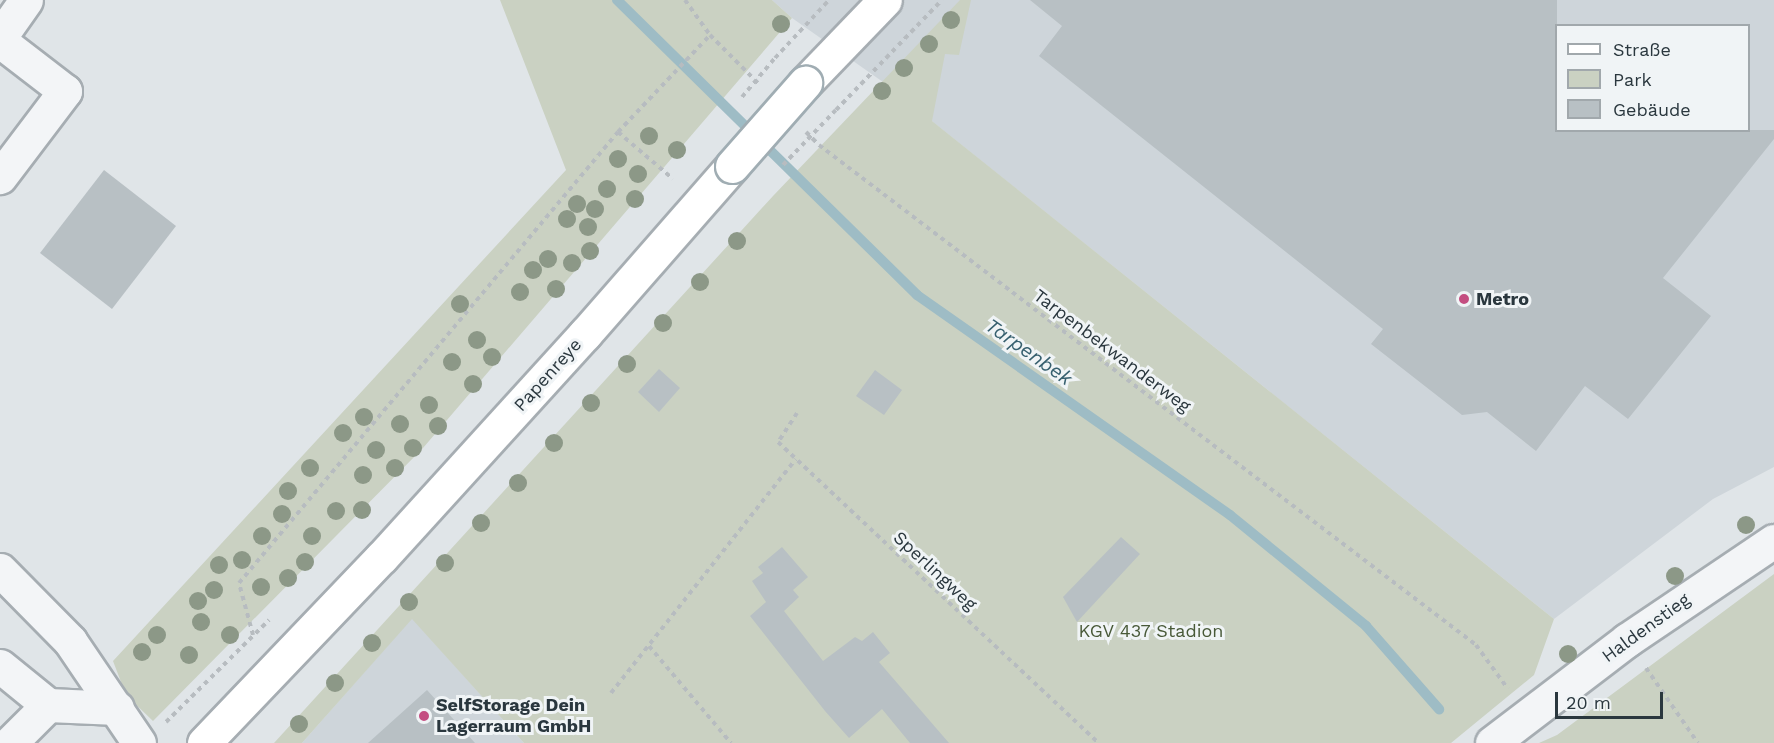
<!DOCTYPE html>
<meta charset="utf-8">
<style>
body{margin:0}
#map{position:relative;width:1774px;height:743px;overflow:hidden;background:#e0e5e8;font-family:"Work Sans",sans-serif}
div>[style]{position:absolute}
.built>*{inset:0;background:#ced5da}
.green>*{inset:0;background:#cad1c2}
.stream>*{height:10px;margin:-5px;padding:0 5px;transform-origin:5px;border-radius:5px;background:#9ebcc5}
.building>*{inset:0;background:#b8c0c4}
.path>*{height:4px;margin-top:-2px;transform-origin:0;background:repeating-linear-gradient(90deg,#b7bcc0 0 4.5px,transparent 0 9px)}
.roads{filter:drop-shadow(2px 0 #a6adb2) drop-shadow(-2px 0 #a6adb2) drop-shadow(0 2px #a6adb2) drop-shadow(0 -2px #a6adb2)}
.minor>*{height:33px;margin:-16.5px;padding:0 16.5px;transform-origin:16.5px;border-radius:16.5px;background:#f3f5f7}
.major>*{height:33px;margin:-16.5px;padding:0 16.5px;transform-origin:16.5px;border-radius:16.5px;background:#fff}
.path-bridge>*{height:4px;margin-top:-2px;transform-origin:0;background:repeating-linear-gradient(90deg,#b7bcc0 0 4.5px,transparent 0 9px)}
.bridges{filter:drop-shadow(2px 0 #a0adb3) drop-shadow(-2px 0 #a0adb3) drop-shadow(0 2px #a0adb3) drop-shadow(0 -2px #a0adb3)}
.major-bridge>*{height:33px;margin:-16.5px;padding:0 16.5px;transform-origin:16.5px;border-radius:16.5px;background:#fff}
.trees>*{width:18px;height:18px;margin:-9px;border-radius:50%;background:#8c9887}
.dots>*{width:16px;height:16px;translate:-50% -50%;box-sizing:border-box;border:3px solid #f0f4f6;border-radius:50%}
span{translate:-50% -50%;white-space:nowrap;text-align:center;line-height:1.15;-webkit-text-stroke:6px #f0f4f6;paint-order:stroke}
.poi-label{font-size:18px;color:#2a373e;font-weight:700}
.left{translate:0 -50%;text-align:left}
.street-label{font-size:18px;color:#2a373e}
.park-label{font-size:18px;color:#485938}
.water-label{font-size:20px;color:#37606f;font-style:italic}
.legend{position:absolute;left:1555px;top:24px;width:195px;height:108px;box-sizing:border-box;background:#f0f4f6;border:2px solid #a1a8ac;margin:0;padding:8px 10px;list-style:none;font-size:18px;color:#2a373e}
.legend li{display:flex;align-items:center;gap:12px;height:30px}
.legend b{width:30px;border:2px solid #a1a8ac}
.scale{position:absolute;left:1555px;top:692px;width:108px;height:27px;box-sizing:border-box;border:3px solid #2a373e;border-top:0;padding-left:8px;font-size:18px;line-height:21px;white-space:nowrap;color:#2a373e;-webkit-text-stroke:4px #f0f4f6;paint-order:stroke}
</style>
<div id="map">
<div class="built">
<i style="clip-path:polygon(evenodd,772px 0,1774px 0,1774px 467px,1713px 499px,1554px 619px,883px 82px,792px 18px,772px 0,1556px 26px,1748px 26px,1748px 130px,1556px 130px,1556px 26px)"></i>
<i style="clip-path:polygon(412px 618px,524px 743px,302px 743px)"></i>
</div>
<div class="green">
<i style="clip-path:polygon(500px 0,772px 0,792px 18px,423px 448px,153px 721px,126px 695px,113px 661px,566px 170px)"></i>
<i style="clip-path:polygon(960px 0,971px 0,959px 55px,945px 54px,932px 121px,1554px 619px,1534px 675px,1451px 743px,524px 743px,412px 619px,302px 743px,274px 743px,773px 196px)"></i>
<i style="clip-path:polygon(1774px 574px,1774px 743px,1539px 743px,1557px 735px)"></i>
</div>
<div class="stream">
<i style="left:617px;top:0;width:421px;rotate:44.5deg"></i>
<i style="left:917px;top:295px;width:383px;rotate:35.1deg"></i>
<i style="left:1230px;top:515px;width:176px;rotate:39.2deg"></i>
<i style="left:1366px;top:626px;width:111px;rotate:48.7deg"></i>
</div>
<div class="building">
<i style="clip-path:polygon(1030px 0,1557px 0,1557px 130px,1774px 130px,1774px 139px,1663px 278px,1711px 316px,1628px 419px,1585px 386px,1536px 451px,1487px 412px,1462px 415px,1371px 344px,1383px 329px,1039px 56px,1062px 26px)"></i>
<i style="clip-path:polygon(104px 170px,176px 226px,112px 309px,40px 253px)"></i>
<i style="clip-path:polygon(659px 369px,680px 388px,659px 412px,638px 392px)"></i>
<i style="clip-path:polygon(875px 370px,902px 390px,884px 415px,856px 396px)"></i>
<i style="clip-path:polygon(1121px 537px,1140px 554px,1077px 622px,1063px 597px)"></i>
<i style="clip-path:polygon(782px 547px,808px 577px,793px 590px,799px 597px,784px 611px,823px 661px,855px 637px,862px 641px,873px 632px,890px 653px,879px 662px,949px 743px,910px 743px,882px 709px,849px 738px,825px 711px,750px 616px,766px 602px,752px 581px,763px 573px,758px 567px)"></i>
<i style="clip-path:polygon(427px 690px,475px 743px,368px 743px)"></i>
</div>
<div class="path">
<i style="left:685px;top:0;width:43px;rotate:54.5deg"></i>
<i style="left:710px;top:35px;width:69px;rotate:45deg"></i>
<i style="left:775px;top:58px;width:79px;rotate:-47deg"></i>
<i style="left:836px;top:110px;width:153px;rotate:-46.1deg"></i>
<i style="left:618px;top:132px;width:72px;rotate:40.5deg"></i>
<i style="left:806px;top:132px;width:18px;rotate:45deg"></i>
<i style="left:819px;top:145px;width:826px;rotate:37.27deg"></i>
<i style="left:1476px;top:645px;width:54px;rotate:54deg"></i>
<i style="left:797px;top:413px;width:35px;rotate:123deg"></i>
<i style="left:778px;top:442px;width:440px;rotate:43.2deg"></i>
<i style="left:253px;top:635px;width:54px;rotate:-105.1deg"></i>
<i style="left:239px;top:583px;width:589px;rotate:-49.96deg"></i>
<i style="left:618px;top:132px;width:134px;rotate:-46.5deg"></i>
<i style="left:649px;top:646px;width:127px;rotate:49.8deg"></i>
<i style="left:1646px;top:668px;width:91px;rotate:55.3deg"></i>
<i style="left:611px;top:693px;width:298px;rotate:-51.7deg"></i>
<i style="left:166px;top:722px;width:145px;rotate:-44.7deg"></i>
</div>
<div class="roads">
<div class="minor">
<i style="left:0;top:37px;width:45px;rotate:-54.9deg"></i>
<i style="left:0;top:41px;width:82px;rotate:37.6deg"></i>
<i style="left:65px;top:91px;width:108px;rotate:127.1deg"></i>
<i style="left:0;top:570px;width:100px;rotate:45.4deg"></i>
<i style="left:70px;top:641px;width:123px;rotate:55.9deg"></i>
<i style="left:0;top:666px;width:62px;rotate:39.1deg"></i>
<i style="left:10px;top:743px;width:54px;rotate:-45deg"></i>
<i style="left:48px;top:705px;width:69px;rotate:2.5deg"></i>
<i style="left:1492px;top:743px;width:170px;rotate:-37.3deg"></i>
<i style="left:1627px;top:640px;width:177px;rotate:-34deg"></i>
</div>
<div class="major">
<i style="left:805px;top:83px;width:115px;rotate:-46.1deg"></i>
<i style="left:204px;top:743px;width:257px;rotate:-46.3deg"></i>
<i style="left:382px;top:557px;width:302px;rotate:-47.7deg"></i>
<i style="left:585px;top:334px;width:223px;rotate:-48.8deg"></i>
</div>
</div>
<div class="path-bridge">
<i style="left:742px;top:97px;width:51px;rotate:-49.8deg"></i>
<i style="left:783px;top:165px;width:76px;rotate:-46.1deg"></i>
</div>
<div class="bridges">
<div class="major-bridge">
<i style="left:732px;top:166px;width:111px;rotate:-48.7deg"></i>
</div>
</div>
<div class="trees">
<i style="left:951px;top:20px"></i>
<i style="left:781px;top:24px"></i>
<i style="left:929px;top:44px"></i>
<i style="left:904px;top:68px"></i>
<i style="left:882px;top:91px"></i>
<i style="left:649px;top:136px"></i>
<i style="left:677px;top:150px"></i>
<i style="left:618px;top:159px"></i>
<i style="left:638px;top:174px"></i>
<i style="left:607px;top:189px"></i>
<i style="left:635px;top:199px"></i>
<i style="left:577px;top:204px"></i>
<i style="left:595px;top:209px"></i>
<i style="left:567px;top:219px"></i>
<i style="left:588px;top:227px"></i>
<i style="left:737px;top:241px"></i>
<i style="left:590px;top:251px"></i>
<i style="left:548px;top:259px"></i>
<i style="left:572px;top:263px"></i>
<i style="left:533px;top:270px"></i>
<i style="left:700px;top:282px"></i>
<i style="left:556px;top:289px"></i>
<i style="left:520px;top:292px"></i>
<i style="left:460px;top:304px"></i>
<i style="left:663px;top:323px"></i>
<i style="left:477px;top:340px"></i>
<i style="left:492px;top:357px"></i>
<i style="left:452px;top:362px"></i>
<i style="left:627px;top:364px"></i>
<i style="left:473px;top:384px"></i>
<i style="left:591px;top:403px"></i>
<i style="left:429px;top:405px"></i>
<i style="left:364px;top:417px"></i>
<i style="left:400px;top:424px"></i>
<i style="left:438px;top:426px"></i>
<i style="left:343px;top:433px"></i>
<i style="left:554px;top:443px"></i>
<i style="left:413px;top:448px"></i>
<i style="left:376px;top:450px"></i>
<i style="left:310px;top:468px"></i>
<i style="left:395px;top:468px"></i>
<i style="left:363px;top:475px"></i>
<i style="left:518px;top:483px"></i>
<i style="left:288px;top:491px"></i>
<i style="left:362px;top:510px"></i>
<i style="left:336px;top:511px"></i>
<i style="left:282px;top:514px"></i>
<i style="left:481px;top:523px"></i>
<i style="left:1746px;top:525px"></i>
<i style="left:262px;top:536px"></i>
<i style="left:312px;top:536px"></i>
<i style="left:242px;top:560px"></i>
<i style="left:305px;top:562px"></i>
<i style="left:445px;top:563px"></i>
<i style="left:219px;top:565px"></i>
<i style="left:1675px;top:576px"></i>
<i style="left:288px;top:578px"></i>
<i style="left:261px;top:587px"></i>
<i style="left:214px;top:590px"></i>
<i style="left:198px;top:601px"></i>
<i style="left:409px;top:602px"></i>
<i style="left:201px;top:622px"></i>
<i style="left:157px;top:635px"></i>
<i style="left:230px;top:635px"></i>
<i style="left:372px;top:643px"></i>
<i style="left:142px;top:652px"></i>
<i style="left:1568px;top:654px"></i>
<i style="left:189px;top:655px"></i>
<i style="left:335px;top:683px"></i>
<i style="left:299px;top:724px"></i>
</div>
<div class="dots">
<i style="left:1464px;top:299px;background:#c44e81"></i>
<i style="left:424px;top:716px;background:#c44e81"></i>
</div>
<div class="poi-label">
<span class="left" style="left:1476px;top:299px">Metro</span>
<span class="left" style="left:436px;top:716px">SelfStorage Dein<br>Lagerraum GmbH</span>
</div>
<div class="street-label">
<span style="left:1112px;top:351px;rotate:37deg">Tarpenbekwanderweg</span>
<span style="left:548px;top:375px;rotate:-48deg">Papenreye</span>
<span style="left:935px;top:571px;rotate:43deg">Sperlingweg</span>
<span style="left:1646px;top:628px;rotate:-36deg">Haldenstieg</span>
</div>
<div class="park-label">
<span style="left:1151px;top:631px">KGV 437 Stadion</span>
</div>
<div class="water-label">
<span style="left:1029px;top:352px;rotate:35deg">Tarpenbek</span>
</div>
<ul class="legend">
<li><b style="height:8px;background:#fff"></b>Straße</li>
<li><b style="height:16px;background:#cad1c2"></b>Park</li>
<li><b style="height:16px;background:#b8c0c4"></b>Gebäude</li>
</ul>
<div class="scale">20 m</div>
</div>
